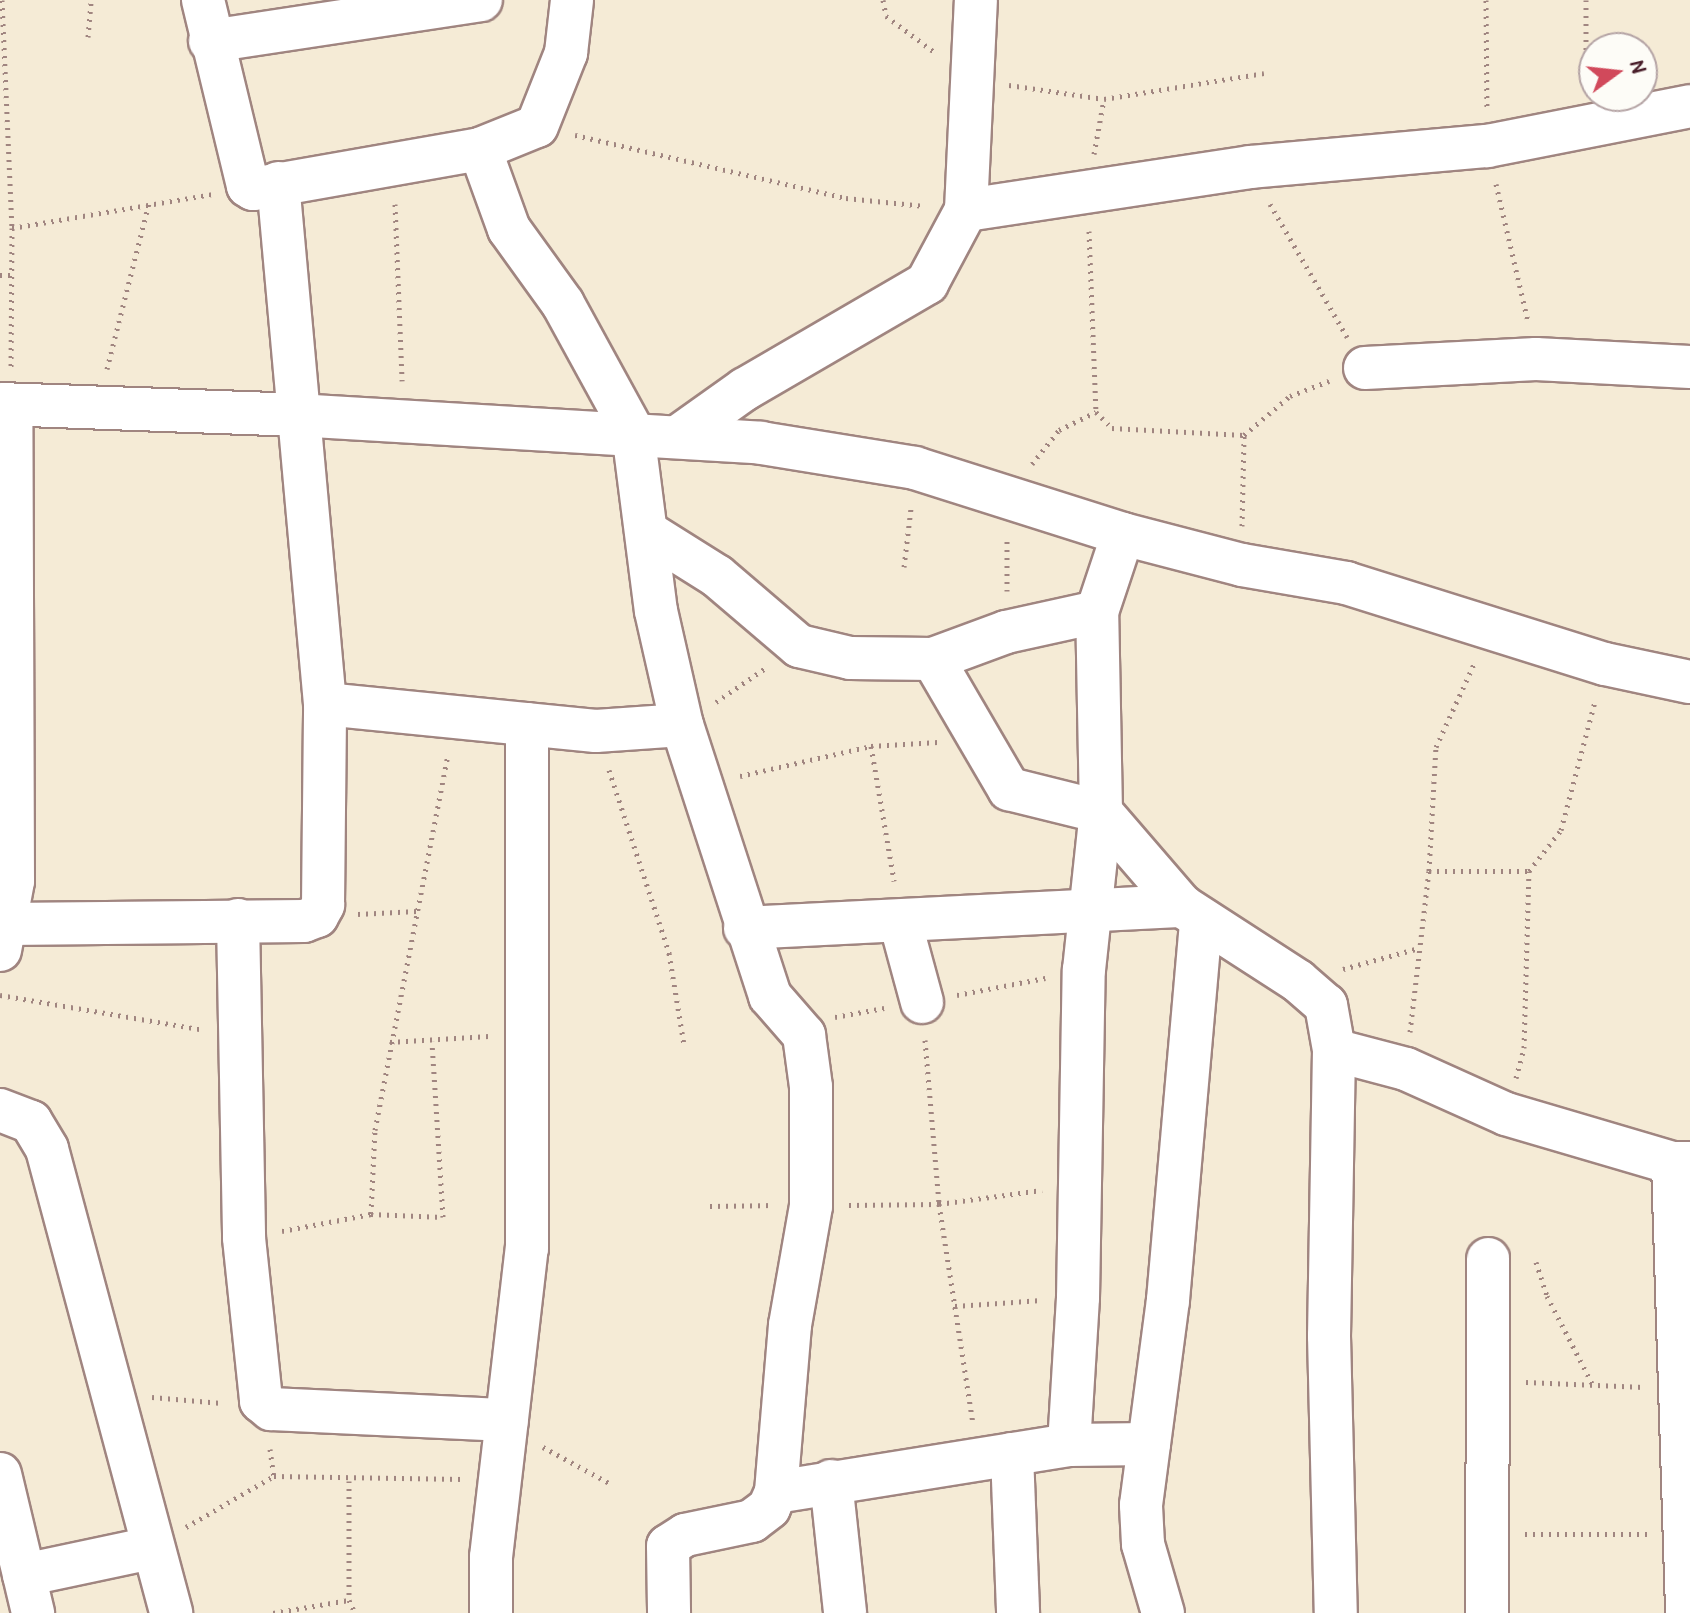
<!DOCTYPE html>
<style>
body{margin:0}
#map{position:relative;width:1690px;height:1613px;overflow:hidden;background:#f5ebd6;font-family:"Patrick Hand",sans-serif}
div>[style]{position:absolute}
.path>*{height:5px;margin-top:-2.5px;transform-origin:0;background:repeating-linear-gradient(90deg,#a08580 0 2px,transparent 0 8px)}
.roads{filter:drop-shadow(2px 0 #a08580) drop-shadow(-2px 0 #a08580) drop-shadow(0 2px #a08580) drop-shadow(0 -2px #a08580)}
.minor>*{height:42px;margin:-21px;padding:0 21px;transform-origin:21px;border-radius:21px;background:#fff}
span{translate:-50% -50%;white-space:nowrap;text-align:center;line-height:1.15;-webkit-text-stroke:6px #fdfcf7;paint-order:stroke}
.north{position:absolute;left:1578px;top:32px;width:80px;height:80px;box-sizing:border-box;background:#fdfcf7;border:2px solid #b5a4a5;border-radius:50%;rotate:75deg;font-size:22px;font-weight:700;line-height:32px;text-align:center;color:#4a1f2b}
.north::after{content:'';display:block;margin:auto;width:28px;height:36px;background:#d1495b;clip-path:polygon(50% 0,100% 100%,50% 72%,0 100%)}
</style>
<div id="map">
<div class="path">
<i style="left:2px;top:0;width:228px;rotate:87.5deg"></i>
<i style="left:12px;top:228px;width:140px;rotate:90.4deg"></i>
<i style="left:883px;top:0;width:16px;rotate:79deg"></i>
<i style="left:886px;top:16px;width:59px;rotate:36.7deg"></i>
<i style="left:1486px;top:0;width:107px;rotate:89.5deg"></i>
<i style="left:1586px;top:0;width:87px;rotate:90deg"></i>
<i style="left:88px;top:37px;width:37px;rotate:-85deg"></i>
<i style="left:1009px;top:85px;width:96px;rotate:8.4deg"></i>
<i style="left:1104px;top:99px;width:162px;rotate:-9.2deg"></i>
<i style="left:575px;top:135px;width:278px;rotate:13.1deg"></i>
<i style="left:846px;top:198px;width:79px;rotate:5.8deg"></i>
<i style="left:1094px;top:154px;width:56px;rotate:-79.7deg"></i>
<i style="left:1496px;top:184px;width:142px;rotate:76.9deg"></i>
<i style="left:395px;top:204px;width:177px;rotate:87.7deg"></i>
<i style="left:1270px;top:204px;width:154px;rotate:59.9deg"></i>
<i style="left:12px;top:228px;width:203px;rotate:-9.6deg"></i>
<i style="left:1089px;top:231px;width:181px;rotate:87.8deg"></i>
<i style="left:1096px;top:412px;width:23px;rotate:45deg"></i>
<i style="left:1112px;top:428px;width:132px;rotate:3deg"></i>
<i style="left:1244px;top:435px;width:60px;rotate:-40.3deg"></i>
<i style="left:1290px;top:396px;width:42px;rotate:-21deg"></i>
<i style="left:0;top:275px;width:11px"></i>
<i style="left:107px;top:369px;width:171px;rotate:-75.8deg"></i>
<i style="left:1032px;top:464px;width:43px;rotate:-51.5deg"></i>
<i style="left:1059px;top:430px;width:41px;rotate:-25.9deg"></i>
<i style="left:1242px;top:526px;width:91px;rotate:-88.7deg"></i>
<i style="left:904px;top:567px;width:59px;rotate:-83.2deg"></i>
<i style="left:1007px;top:591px;width:54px;rotate:-90deg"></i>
<i style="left:716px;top:702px;width:62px;rotate:-34.5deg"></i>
<i style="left:871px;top:746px;width:137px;rotate:80.3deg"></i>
<i style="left:609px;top:770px;width:193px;rotate:71.8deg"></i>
<i style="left:669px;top:953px;width:93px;rotate:80.7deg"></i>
<i style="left:740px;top:776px;width:134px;rotate:-12.9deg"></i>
<i style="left:871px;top:746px;width:67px;rotate:-3.4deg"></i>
<i style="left:1429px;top:871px;width:99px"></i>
<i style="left:358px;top:914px;width:59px;rotate:-2.9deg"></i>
<i style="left:1343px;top:969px;width:79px;rotate:-15.4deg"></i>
<i style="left:0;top:995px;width:207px;rotate:9.7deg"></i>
<i style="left:957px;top:995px;width:90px;rotate:-10.9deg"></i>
<i style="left:835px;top:1017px;width:50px;rotate:-10.4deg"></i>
<i style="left:1410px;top:1032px;width:162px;rotate:-83.3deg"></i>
<i style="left:1429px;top:871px;width:124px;rotate:-86.8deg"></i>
<i style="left:1436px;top:747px;width:91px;rotate:-65.4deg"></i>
<i style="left:925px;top:1040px;width:165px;rotate:85.1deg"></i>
<i style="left:939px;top:1204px;width:222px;rotate:81.2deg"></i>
<i style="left:390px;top:1042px;width:99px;rotate:-3.5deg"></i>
<i style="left:1516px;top:1078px;width:31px;rotate:-75deg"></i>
<i style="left:1524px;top:1048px;width:177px;rotate:-88.4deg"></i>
<i style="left:1529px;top:871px;width:52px;rotate:-52deg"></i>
<i style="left:1561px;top:830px;width:133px;rotate:-75.2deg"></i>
<i style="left:849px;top:1205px;width:90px;rotate:-0.6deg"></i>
<i style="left:939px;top:1204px;width:104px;rotate:-7.7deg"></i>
<i style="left:710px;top:1206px;width:61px;rotate:-0.9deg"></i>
<i style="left:371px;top:1214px;width:84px;rotate:-87.3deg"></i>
<i style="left:375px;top:1130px;width:383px;rotate:-79deg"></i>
<i style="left:282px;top:1231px;width:91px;rotate:-10.8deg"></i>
<i style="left:371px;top:1214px;width:72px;rotate:2.4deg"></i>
<i style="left:443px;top:1217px;width:176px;rotate:-93.6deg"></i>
<i style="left:1536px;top:1262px;width:36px;rotate:72deg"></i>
<i style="left:1547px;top:1296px;width:98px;rotate:62.7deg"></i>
<i style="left:955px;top:1306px;width:87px;rotate:-3.9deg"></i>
<i style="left:1526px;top:1382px;width:118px;rotate:2.4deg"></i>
<i style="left:152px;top:1397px;width:70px;rotate:4.9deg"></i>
<i style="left:543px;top:1447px;width:75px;rotate:28.6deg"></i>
<i style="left:270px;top:1449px;width:27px;rotate:82deg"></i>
<i style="left:349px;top:1481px;width:119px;rotate:90deg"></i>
<i style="left:349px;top:1600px;width:14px;rotate:65deg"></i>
<i style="left:186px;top:1527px;width:102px;rotate:-30.1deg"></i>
<i style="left:274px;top:1476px;width:189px;rotate:0.9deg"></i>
<i style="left:1525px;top:1534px;width:122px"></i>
<i style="left:273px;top:1613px;width:77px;rotate:-9.7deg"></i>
</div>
<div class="roads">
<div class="minor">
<i style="left:203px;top:0;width:191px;rotate:76.4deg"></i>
<i style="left:248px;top:186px;width:6px;rotate:31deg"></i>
<i style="left:253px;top:189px;width:230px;rotate:-10deg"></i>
<i style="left:480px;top:149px;width:61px;rotate:-22deg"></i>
<i style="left:537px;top:126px;width:79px;rotate:-68.3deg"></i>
<i style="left:566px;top:53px;width:53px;rotate:-83.5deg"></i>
<i style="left:210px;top:41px;width:274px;rotate:-8.6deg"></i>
<i style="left:480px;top:149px;width:85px;rotate:70.1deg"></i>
<i style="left:509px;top:229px;width:92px;rotate:54.2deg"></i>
<i style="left:563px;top:304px;width:146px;rotate:61.3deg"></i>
<i style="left:633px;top:432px;width:180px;rotate:82.7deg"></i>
<i style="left:656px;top:611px;width:117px;rotate:77.2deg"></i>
<i style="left:682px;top:725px;width:285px;rotate:72deg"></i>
<i style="left:770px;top:996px;width:52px;rotate:48.9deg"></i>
<i style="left:804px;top:1035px;width:52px;rotate:82.3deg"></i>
<i style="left:811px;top:1087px;width:119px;rotate:90deg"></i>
<i style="left:811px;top:1206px;width:121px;rotate:100deg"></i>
<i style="left:790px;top:1325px;width:168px;rotate:94.8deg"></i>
<i style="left:776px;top:1492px;width:17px;rotate:114deg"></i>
<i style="left:769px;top:1508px;width:21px;rotate:143deg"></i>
<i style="left:752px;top:1521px;width:68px;rotate:168.2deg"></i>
<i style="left:685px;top:1535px;width:20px;rotate:147deg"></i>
<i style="left:668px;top:1546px;width:67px;rotate:89.1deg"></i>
<i style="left:966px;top:210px;width:287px;rotate:-8.6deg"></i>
<i style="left:1250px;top:167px;width:238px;rotate:-5.1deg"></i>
<i style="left:1487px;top:146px;width:207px;rotate:-11.1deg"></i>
<i style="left:1365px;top:368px;width:171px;rotate:-3deg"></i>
<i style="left:1536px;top:359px;width:154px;rotate:3deg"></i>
<i style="left:0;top:404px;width:296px;rotate:2.1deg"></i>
<i style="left:296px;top:415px;width:466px;rotate:3.4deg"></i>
<i style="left:761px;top:443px;width:156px;rotate:9.2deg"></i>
<i style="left:915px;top:468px;width:218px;rotate:17.6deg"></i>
<i style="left:1123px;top:534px;width:123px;rotate:14.6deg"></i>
<i style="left:1242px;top:565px;width:106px;rotate:9.8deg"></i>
<i style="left:1346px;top:583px;width:271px;rotate:17.4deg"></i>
<i style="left:1605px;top:664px;width:87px;rotate:12deg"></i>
<i style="left:679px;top:436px;width:81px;rotate:-35.5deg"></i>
<i style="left:745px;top:389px;width:211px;rotate:-30.2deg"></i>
<i style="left:927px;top:283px;width:83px;rotate:-61.9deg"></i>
<i style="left:966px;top:210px;width:210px;rotate:-87.3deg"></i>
<i style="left:650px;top:534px;width:79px;rotate:32.1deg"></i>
<i style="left:717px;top:576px;width:108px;rotate:40.5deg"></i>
<i style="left:799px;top:646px;width:52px;rotate:13.2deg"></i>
<i style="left:850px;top:658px;width:83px;rotate:0.7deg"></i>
<i style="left:933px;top:659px;width:78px;rotate:-20.3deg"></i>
<i style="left:1006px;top:632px;width:93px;rotate:-12.4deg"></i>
<i style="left:933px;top:659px;width:151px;rotate:59.7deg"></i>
<i style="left:1009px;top:789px;width:95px;rotate:14deg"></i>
<i style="left:1101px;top:812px;width:124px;rotate:49.2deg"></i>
<i style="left:1182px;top:906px;width:138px;rotate:32.9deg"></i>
<i style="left:1298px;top:981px;width:37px;rotate:41deg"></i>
<i style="left:1326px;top:1005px;width:46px;rotate:79.9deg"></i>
<i style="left:1334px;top:1050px;width:286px;rotate:91deg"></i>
<i style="left:1329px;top:1336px;width:277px;rotate:88.6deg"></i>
<i style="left:325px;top:704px;width:272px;rotate:5.7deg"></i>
<i style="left:596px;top:731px;width:86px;rotate:-4deg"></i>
<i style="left:238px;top:920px;width:318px;rotate:88.9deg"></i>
<i style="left:244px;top:1238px;width:164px;rotate:84deg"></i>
<i style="left:261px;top:1401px;width:13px;rotate:39deg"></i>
<i style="left:271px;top:1409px;width:236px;rotate:2.7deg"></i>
<i style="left:900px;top:921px;width:84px;rotate:74.8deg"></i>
<i style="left:6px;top:924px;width:298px;rotate:-0.6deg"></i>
<i style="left:304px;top:921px;width:14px;rotate:-21deg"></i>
<i style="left:317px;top:916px;width:13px;rotate:-61deg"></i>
<i style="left:323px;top:905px;width:201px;rotate:-89.4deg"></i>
<i style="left:325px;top:704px;width:523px;rotate:-95.15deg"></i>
<i style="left:745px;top:928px;width:438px;rotate:-2.9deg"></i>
<i style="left:0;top:950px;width:70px;rotate:-79.3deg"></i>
<i style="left:13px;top:881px;width:476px;rotate:-90.2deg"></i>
<i style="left:1334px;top:1050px;width:74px;rotate:14.8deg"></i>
<i style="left:1406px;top:1069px;width:110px;rotate:24.2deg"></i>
<i style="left:1506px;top:1114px;width:174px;rotate:16.4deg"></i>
<i style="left:1673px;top:1163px;width:17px"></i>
<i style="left:0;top:1110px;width:33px;rotate:21deg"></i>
<i style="left:31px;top:1122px;width:31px;rotate:59deg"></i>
<i style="left:47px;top:1149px;width:480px;rotate:75deg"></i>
<i style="left:1673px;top:1163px;width:450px;rotate:88.2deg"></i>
<i style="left:1069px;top:1445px;width:147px;rotate:-86.5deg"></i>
<i style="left:1078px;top:1298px;width:328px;rotate:-89deg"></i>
<i style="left:1084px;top:970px;width:159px;rotate:-83.9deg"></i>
<i style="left:1101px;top:812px;width:200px;rotate:-91.1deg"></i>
<i style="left:1097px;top:612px;width:82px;rotate:-71.6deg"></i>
<i style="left:1012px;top:1454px;width:159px;rotate:87.8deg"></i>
<i style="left:0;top:1474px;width:143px;rotate:76.6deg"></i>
<i style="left:831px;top:1481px;width:133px;rotate:83.9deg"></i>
<i style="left:776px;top:1492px;width:297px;rotate:-9.1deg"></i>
<i style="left:1069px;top:1445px;width:80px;rotate:-0.7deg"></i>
<i style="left:24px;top:1575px;width:130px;rotate:-12deg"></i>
<i style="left:491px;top:1613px;width:56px;rotate:-90deg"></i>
<i style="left:491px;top:1557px;width:311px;rotate:-83.4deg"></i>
<i style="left:527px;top:1248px;width:524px;rotate:-90deg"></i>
<i style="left:1163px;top:1613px;width:72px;rotate:-106.2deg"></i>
<i style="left:1143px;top:1544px;width:39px;rotate:-93deg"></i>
<i style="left:1141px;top:1505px;width:207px;rotate:-82.5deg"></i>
<i style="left:1168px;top:1300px;width:381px;rotate:-85deg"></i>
<i style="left:1487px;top:1613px;width:354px;rotate:-89.8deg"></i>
</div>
</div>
<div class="north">N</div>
</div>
